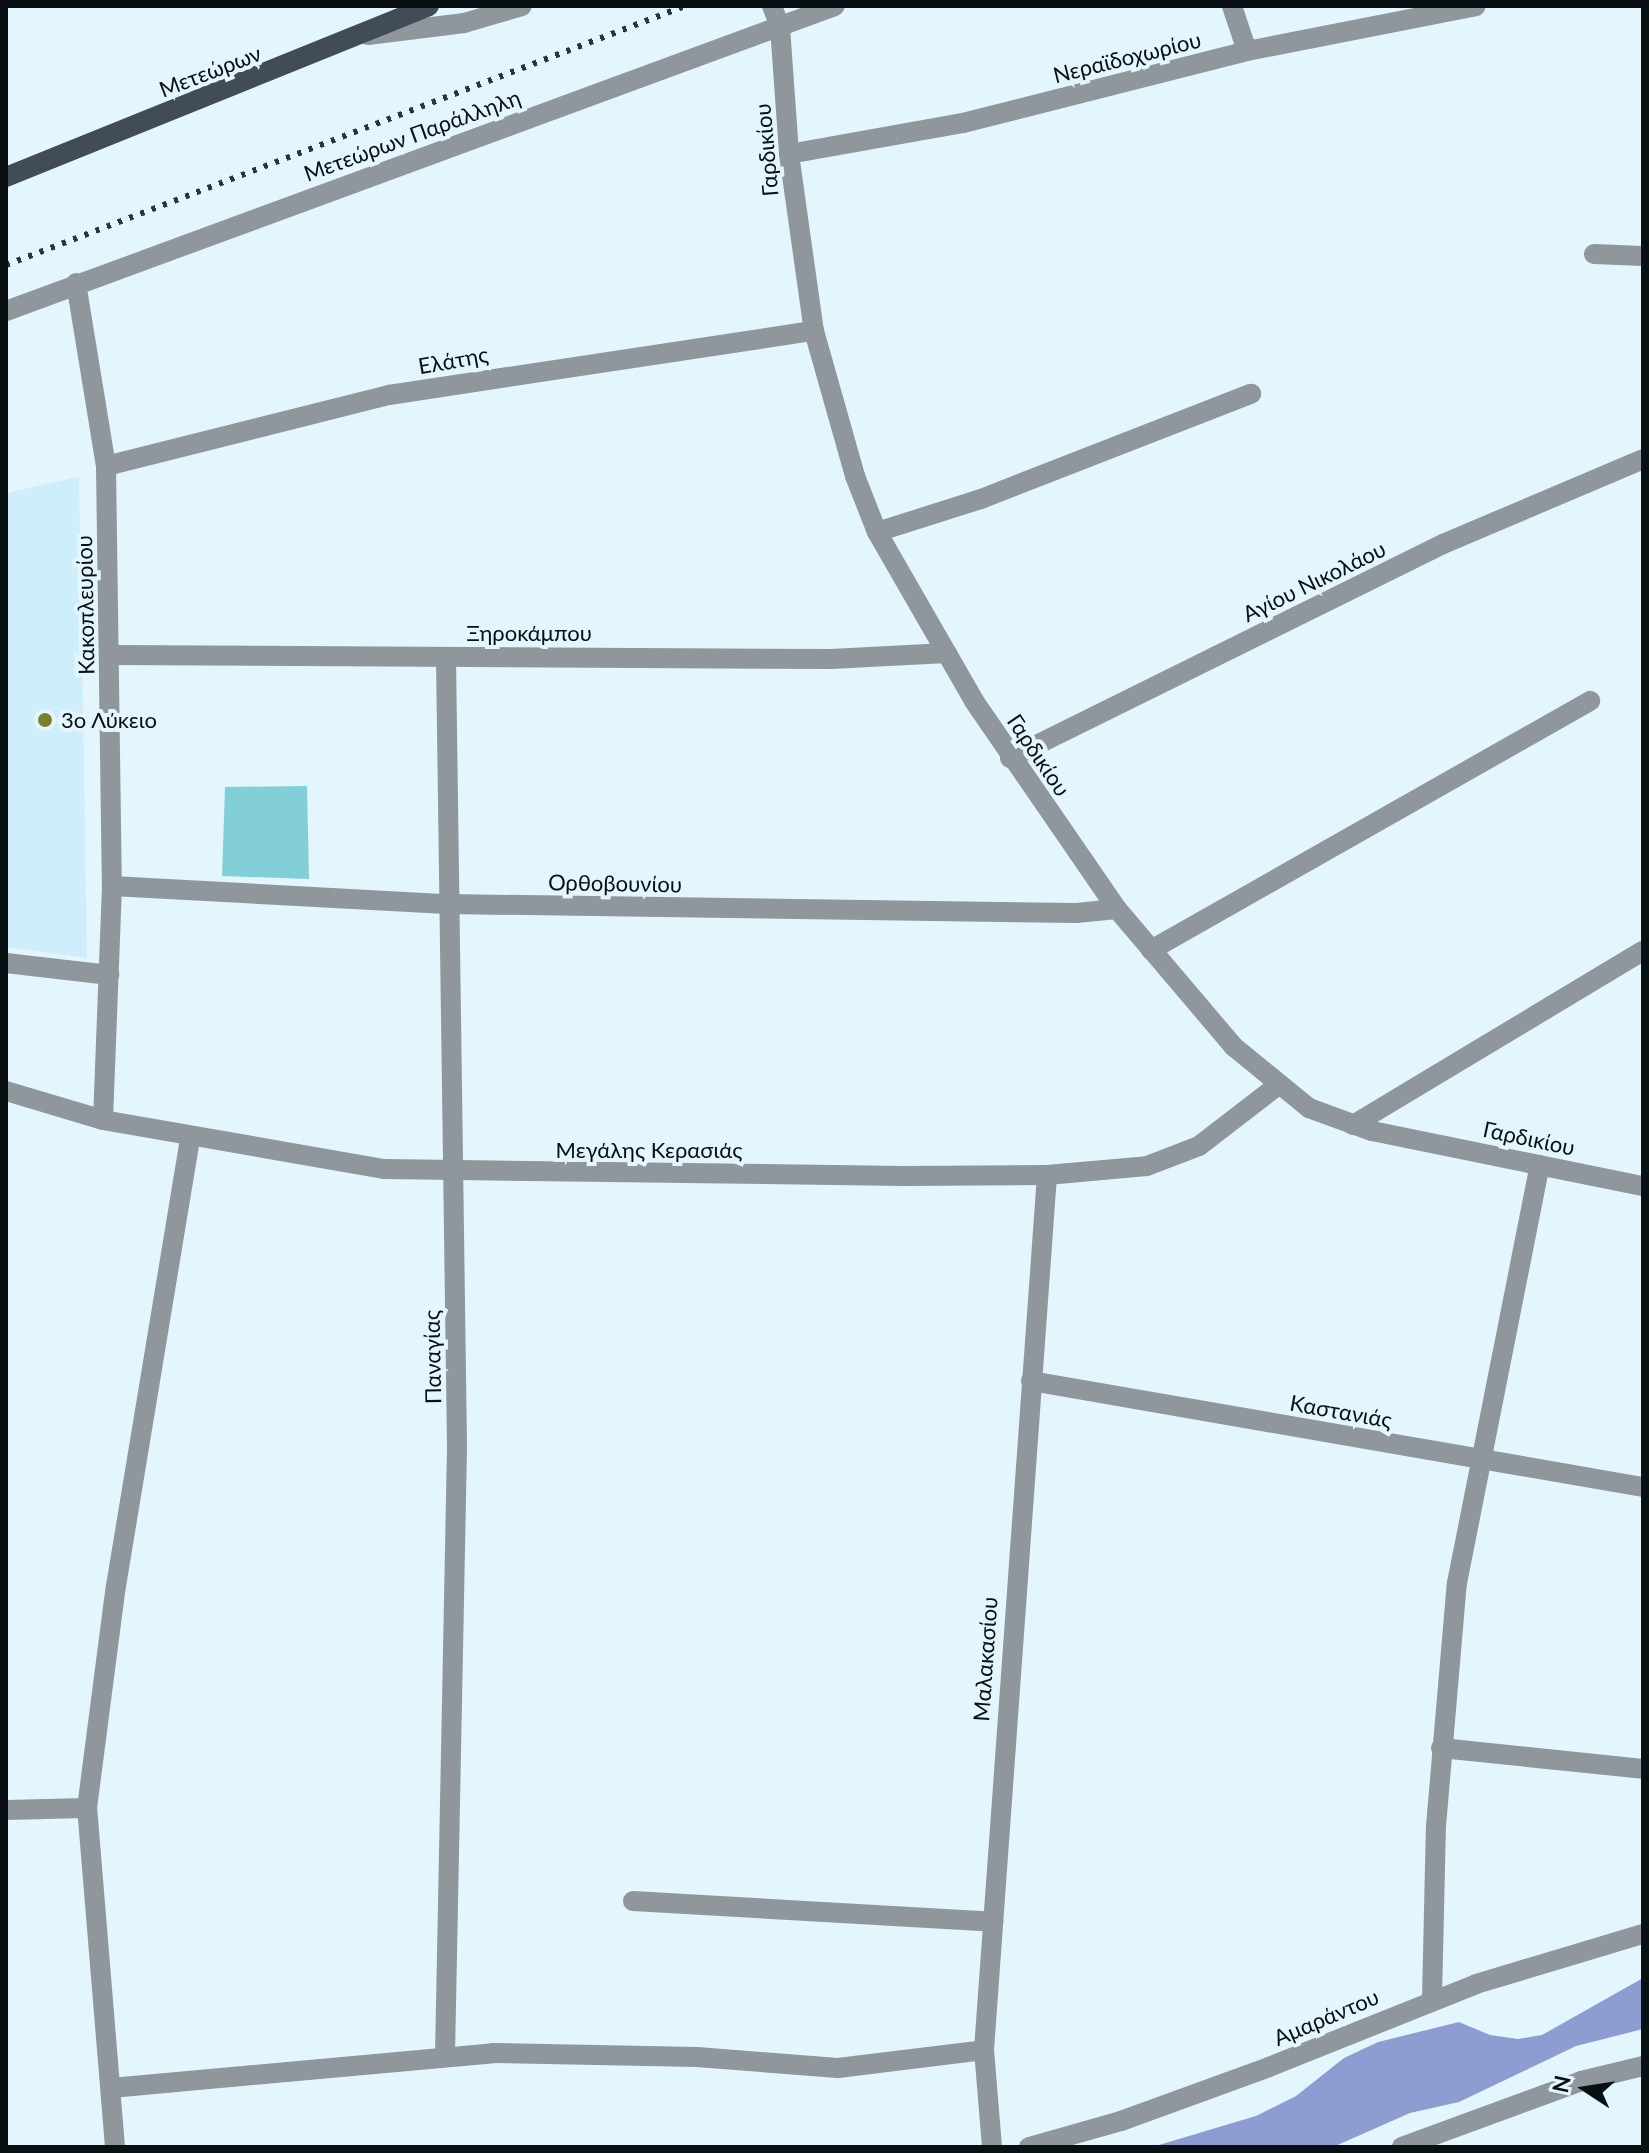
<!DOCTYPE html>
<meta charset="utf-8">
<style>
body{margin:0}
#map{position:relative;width:1649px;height:2153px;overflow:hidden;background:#e3f5fd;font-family:Lato,sans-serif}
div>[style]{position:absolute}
.built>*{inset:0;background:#cfeefb}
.water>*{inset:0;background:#8e9dd1}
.building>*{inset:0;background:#82cfd7}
.minor>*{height:20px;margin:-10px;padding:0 10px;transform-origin:10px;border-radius:10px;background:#8f969c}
.major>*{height:20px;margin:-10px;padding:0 10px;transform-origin:10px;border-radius:10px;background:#414c57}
.rail>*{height:6px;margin-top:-3px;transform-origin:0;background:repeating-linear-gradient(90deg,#2b3539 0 4px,transparent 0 12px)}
.dots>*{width:22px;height:22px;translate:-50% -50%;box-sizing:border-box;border:4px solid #e3f5fd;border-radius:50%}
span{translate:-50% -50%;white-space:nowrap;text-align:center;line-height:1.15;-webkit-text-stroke:8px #e3f5fd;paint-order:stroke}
.street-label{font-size:22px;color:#081013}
.poi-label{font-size:22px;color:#081013}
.left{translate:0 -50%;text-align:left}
.frame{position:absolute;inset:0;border:8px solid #081013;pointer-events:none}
.north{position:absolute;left:1545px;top:2049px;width:80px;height:80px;-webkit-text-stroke:6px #e3f5fd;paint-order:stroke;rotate:282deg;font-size:22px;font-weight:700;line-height:32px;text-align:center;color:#081013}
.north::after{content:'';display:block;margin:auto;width:28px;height:36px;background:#081013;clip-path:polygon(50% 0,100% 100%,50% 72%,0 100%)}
</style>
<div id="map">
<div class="built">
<i style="clip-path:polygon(79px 477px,87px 958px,6px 947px,6px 493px)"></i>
</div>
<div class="water">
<i style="clip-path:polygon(1643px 1978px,1643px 2029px,1576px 2046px,1459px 2102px,1410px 2113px,1333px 2147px,1152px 2147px,1256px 2116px,1296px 2096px,1344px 2058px,1378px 2042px,1459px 2022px,1490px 2035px,1518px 2039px,1542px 2035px)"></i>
</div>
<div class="building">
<i style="clip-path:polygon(307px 786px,309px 879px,222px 876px,225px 787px)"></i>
</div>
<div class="minor">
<i style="left:772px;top:6px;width:22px;rotate:69deg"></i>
<i style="left:780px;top:27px;width:127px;rotate:85.9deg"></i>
<i style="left:789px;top:154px;width:179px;rotate:82deg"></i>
<i style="left:814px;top:331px;width:151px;rotate:74.2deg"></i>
<i style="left:855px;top:476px;width:60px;rotate:68.6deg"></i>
<i style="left:877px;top:532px;width:195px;rotate:60.1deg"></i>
<i style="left:974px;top:701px;width:252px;rotate:55.5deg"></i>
<i style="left:1117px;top:909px;width:180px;rotate:49.7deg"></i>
<i style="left:1233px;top:1046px;width:98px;rotate:39.2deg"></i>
<i style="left:1309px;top:1108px;width:67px;rotate:20.1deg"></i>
<i style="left:1372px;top:1131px;width:277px;rotate:11.5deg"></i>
<i style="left:1232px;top:6px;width:47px;rotate:71.6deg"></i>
<i style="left:368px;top:35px;width:97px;rotate:-7.1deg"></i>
<i style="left:464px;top:23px;width:60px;rotate:-16.3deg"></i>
<i style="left:789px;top:154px;width:177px;rotate:-10.1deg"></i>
<i style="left:963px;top:123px;width:293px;rotate:-14.2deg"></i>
<i style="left:1247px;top:51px;width:233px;rotate:-11.1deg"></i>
<i style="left:1594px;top:254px;width:49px;rotate:2.3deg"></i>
<i style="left:76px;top:283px;width:185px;rotate:80.7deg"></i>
<i style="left:106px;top:466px;width:420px;rotate:89.2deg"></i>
<i style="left:112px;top:886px;width:234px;rotate:92.2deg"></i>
<i style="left:6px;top:311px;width:883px;rotate:-20.2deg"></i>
<i style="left:106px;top:466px;width:292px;rotate:-14.1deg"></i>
<i style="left:389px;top:395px;width:430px;rotate:-8.6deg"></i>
<i style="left:877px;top:532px;width:109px;rotate:-17.6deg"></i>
<i style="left:981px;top:499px;width:290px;rotate:-21.3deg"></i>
<i style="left:111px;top:655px;width:720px;rotate:0.32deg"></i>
<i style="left:831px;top:659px;width:116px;rotate:-3deg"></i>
<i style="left:1010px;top:758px;width:483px;rotate:-26.3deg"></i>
<i style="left:1443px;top:544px;width:217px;rotate:-23deg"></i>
<i style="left:112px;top:886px;width:335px;rotate:3.1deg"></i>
<i style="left:447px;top:904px;width:629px;rotate:0.82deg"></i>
<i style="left:1076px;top:913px;width:41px;rotate:-5.6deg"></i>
<i style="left:1151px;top:950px;width:505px;rotate:-29.56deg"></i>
<i style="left:6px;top:963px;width:104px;rotate:6.6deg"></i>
<i style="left:6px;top:1091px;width:101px;rotate:16.6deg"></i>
<i style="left:103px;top:1120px;width:285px;rotate:9.9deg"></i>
<i style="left:384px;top:1169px;width:520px;rotate:0.77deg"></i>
<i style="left:904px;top:1176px;width:143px;rotate:-0.4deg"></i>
<i style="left:1047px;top:1175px;width:100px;rotate:-5.1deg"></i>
<i style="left:1147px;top:1166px;width:56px;rotate:-21deg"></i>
<i style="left:1199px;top:1146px;width:98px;rotate:-37.6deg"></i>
<i style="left:1353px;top:1125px;width:338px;rotate:-31deg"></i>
<i style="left:1031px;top:1381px;width:621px;rotate:9.83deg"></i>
<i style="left:1441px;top:1748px;width:203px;rotate:5.9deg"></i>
<i style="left:6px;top:1810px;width:81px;rotate:-1.4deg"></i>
<i style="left:633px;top:1901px;width:361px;rotate:3.3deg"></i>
<i style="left:1432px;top:1999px;width:173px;rotate:-88.7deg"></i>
<i style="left:1436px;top:1826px;width:244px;rotate:-85.1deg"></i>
<i style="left:1457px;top:1583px;width:426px;rotate:-78.8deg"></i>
<i style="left:445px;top:2056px;width:610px;rotate:-88.87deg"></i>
<i style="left:457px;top:1446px;width:789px;rotate:-90.8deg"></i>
<i style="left:111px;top:2088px;width:384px;rotate:-5.2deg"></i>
<i style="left:493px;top:2053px;width:204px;rotate:1.1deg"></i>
<i style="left:697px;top:2057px;width:141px;rotate:4.5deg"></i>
<i style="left:838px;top:2068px;width:147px;rotate:-7deg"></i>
<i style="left:115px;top:2147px;width:340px;rotate:-94.7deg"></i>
<i style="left:87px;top:1808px;width:224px;rotate:-82.6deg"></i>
<i style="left:116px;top:1586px;width:454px;rotate:-80.6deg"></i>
<i style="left:992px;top:2147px;width:97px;rotate:-94.7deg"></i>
<i style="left:984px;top:2050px;width:877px;rotate:-85.88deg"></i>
<i style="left:1029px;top:2147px;width:96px;rotate:-15.8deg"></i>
<i style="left:1121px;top:2121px;width:158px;rotate:-20deg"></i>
<i style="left:1269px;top:2067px;width:223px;rotate:-21.8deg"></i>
<i style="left:1476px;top:1984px;width:174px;rotate:-16.7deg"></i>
<i style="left:1402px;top:2147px;width:191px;rotate:-20.2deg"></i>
<i style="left:1581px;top:2081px;width:64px;rotate:-13.6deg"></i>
</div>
<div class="major">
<i style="left:6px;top:177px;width:456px;rotate:-22deg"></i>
</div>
<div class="rail">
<i style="left:6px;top:265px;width:727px;rotate:-20.88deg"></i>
</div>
<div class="dots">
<i style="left:45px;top:720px;background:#79812d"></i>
</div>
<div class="street-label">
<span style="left:1127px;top:57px;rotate:-14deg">Νεραϊδοχωρίου</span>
<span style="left:210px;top:71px;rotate:-21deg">Μετεώρων</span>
<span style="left:412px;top:135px;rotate:-20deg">Μετεώρων Παράλληλη</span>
<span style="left:766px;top:150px;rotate:-95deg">Γαρδικίου</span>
<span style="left:453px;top:360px;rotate:-10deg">Ελάτης</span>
<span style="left:1314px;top:581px;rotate:-26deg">Αγίου Νικολάου</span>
<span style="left:85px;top:605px;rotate:-91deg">Κακοπλευρίου</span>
<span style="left:529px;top:633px">Ξηροκάμπου</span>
<span style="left:1039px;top:755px;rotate:56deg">Γαρδικίου</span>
<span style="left:615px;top:883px;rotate:1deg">Ορθοβουνίου</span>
<span style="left:1529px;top:1138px;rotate:12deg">Γαρδικίου</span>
<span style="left:649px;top:1150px">Μεγάλης Κερασιάς</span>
<span style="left:432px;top:1357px;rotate:-91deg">Παναγίας</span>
<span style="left:1341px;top:1411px;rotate:10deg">Καστανιάς</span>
<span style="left:985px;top:1659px;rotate:-86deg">Μαλακασίου</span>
<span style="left:1326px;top:2017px;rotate:-23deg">Αμαράντου</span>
</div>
<div class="poi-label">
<span class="left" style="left:61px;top:720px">3ο Λύκειο</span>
</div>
<div class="frame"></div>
<div class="north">N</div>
</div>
